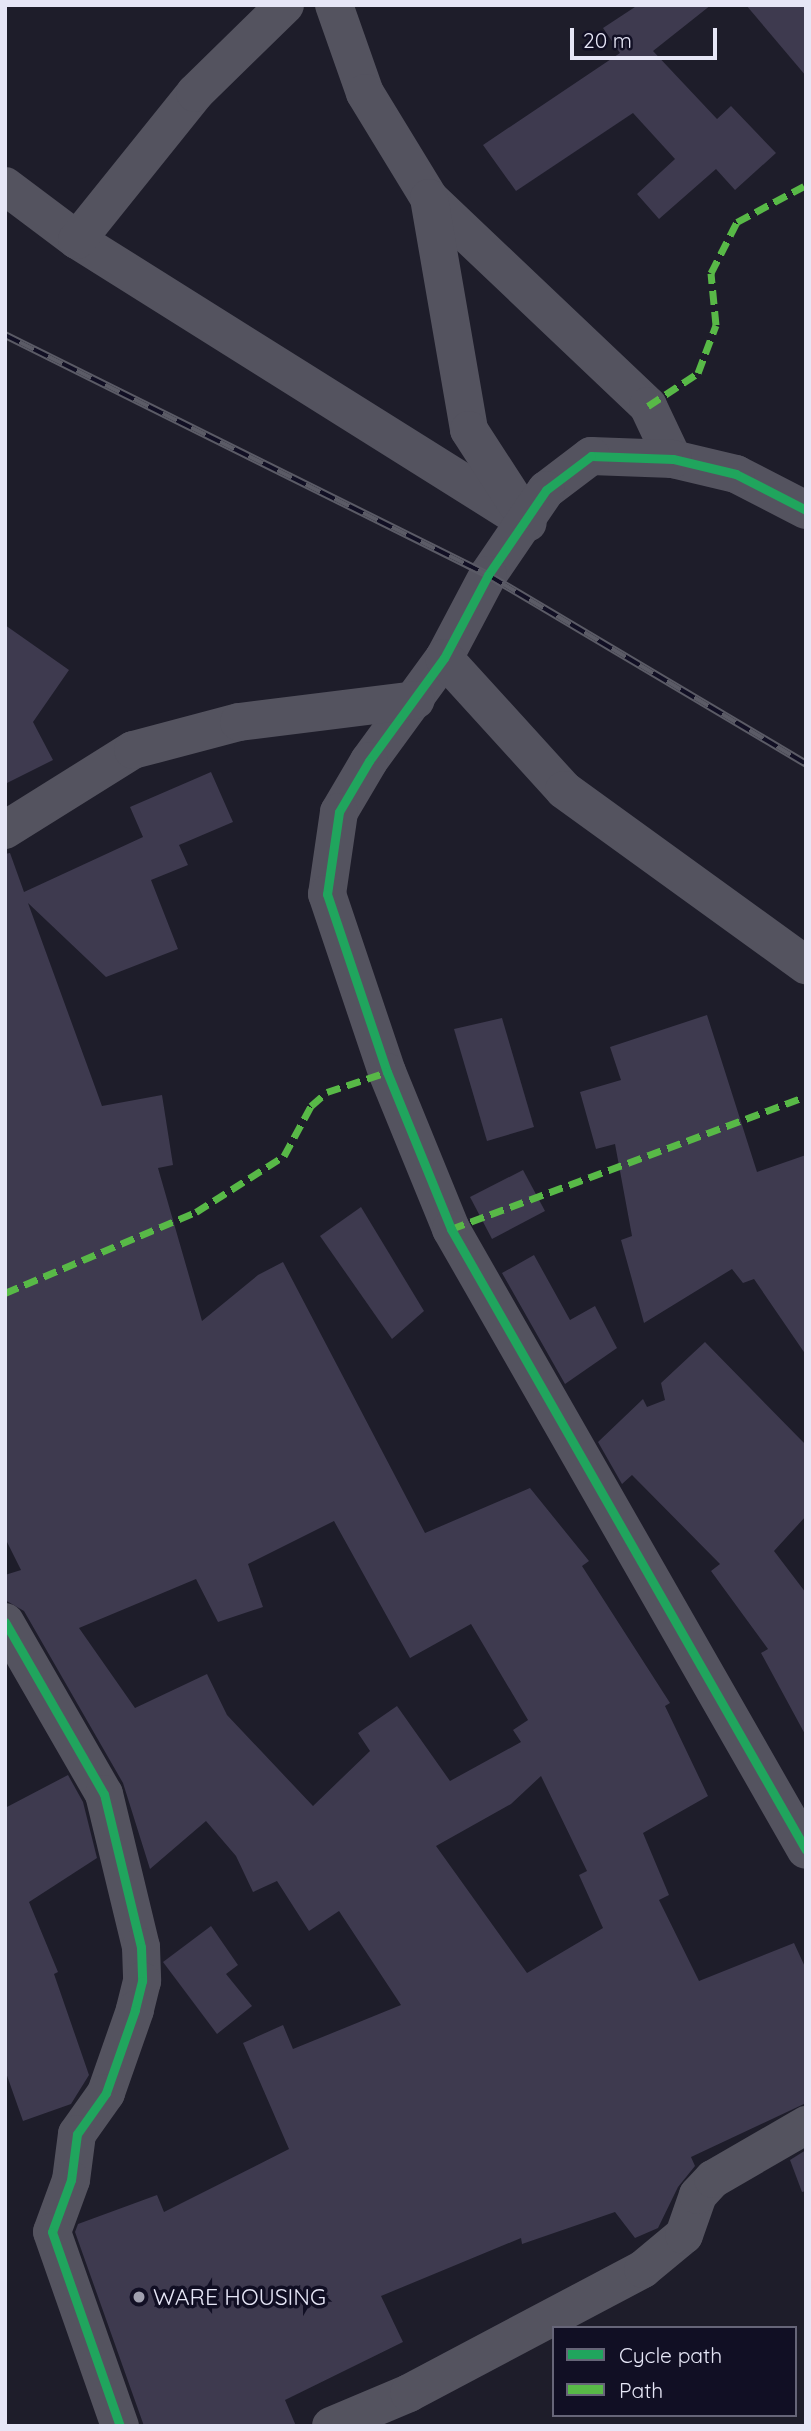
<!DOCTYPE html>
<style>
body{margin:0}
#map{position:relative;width:811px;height:2431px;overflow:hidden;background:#1e1d2a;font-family:Quicksand,sans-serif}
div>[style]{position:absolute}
.building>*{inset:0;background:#3e3a4f}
.street>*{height:38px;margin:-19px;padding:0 19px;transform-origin:19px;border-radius:19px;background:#54535f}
.rail>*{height:8px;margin-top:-4px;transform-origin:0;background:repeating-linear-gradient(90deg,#110f24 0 16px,#5b5b66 0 32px);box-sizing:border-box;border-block:2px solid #5b5b66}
.quiet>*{height:7px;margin-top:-3.5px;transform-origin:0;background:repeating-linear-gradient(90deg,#58b947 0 14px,transparent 0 21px)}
.cycleway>*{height:9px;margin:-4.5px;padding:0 4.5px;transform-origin:4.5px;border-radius:4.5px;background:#20a55d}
.dots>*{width:19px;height:19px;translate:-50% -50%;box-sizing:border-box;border:4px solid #110f24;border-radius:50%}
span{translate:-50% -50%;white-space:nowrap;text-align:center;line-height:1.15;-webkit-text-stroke:7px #110f24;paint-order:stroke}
.poi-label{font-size:23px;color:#e6e6f6}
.left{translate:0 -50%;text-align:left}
.frame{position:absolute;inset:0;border:7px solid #e6e6f6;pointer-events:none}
.legend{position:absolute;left:552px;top:2326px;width:245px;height:91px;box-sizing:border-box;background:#110f24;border:2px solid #666578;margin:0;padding:9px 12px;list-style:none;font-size:21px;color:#e6e6f6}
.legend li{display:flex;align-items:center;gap:14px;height:35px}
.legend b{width:35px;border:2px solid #666578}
.scale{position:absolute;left:570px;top:28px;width:147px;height:32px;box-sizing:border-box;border:4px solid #e6e6f6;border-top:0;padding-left:9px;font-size:21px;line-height:24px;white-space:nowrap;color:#e6e6f6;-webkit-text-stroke:5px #110f24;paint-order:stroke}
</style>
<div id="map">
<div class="building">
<i style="clip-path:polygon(638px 5px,711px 5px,653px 51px,717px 119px,731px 106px,776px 153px,735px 190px,716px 169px,659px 219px,637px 194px,675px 159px,633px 113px,516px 191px,483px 145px,620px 53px,603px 28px)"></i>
<i style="clip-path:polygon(746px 5px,806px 5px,806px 76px)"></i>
<i style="clip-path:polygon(5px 625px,69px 670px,33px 722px,53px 760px,5px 784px)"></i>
<i style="clip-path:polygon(evenodd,211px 772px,233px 822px,179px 845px,188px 865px,151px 880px,178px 949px,106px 977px,28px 903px,102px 1106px,162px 1095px,173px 1165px,158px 1168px,202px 1321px,258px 1275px,283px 1262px,425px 1533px,530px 1488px,589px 1561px,582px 1566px,670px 1703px,665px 1706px,708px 1796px,643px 1833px,669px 1895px,659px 1900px,699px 1981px,794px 1943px,806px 1969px,806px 2103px,691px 2157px,695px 2166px,678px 2187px,658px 2228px,635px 2238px,615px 2212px,522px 2244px,521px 2238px,381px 2296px,403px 2342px,285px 2400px,296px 2426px,144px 2426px,75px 2232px,78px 2224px,157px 2195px,164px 2212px,289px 2149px,243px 2043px,283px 2025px,293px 2049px,401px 2005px,339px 1911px,309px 1931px,277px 1881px,253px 1892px,236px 1856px,206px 1821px,150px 1869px,123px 1783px,24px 1611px,5px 1600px,5px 1575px,21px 1570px,5px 1538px,5px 854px,10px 853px,24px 892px,143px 837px,130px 807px,211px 772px,334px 1521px,410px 1658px,471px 1624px,528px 1720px,513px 1730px,521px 1742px,450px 1781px,397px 1706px,358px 1733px,370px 1751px,313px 1806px,227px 1715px,207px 1674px,135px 1708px,79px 1628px,196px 1579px,218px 1622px,263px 1607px,248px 1564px,334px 1521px,211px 772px,541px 1776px,587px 1871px,579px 1875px,603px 1928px,527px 1973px,436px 1846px,511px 1804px,541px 1776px)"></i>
<i style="clip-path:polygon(707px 1015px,757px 1172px,806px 1155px,806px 1355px,754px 1279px,743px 1283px,732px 1269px,644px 1323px,621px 1240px,632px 1236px,615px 1144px,596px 1149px,580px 1092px,621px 1080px,610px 1047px)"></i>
<i style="clip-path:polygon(502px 1018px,534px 1127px,487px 1141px,454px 1029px)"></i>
<i style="clip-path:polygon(523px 1170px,545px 1211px,492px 1239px,470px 1197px)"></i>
<i style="clip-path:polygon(361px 1207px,424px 1311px,392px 1339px,320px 1236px)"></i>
<i style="clip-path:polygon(534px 1255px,570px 1320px,595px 1306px,617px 1348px,565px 1384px,502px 1273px)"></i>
<i style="clip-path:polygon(705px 1342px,806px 1445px,806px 1516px,774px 1551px,806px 1593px,806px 1736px,761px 1653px,768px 1649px,711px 1571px,720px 1564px,632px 1475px,622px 1484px,598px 1442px,643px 1399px,647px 1407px,665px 1400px,661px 1383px)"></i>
<i style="clip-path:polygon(68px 1775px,83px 1802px,97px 1858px,29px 1902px,58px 1972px,54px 1974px,89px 2075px,71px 2104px,23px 2121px,5px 2070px,5px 1808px)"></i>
<i style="clip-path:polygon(211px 1926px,238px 1965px,226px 1974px,252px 2006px,217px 2034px,163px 1962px)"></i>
<i style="clip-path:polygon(806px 2150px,806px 2191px,802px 2192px,790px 2160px)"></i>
</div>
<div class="street">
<i style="left:334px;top:5px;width:93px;rotate:70.6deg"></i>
<i style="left:365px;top:93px;width:123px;rotate:58.6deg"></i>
<i style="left:429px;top:198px;width:302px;rotate:43.5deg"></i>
<i style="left:648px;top:406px;width:59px;rotate:64.7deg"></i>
<i style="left:5px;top:186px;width:90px;rotate:36.9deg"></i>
<i style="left:77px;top:240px;width:532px;rotate:32.11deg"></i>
<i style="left:429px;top:198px;width:235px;rotate:80.2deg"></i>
<i style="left:469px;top:430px;width:101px;rotate:57.1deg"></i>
<i style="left:77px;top:240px;width:189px;rotate:-51.2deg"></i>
<i style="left:195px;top:93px;width:126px;rotate:-44.4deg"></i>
<i style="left:806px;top:510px;width:79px;rotate:-152.8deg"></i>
<i style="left:736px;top:474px;width:65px;rotate:-166.6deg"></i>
<i style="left:673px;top:459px;width:82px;rotate:-177.9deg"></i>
<i style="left:591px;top:456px;width:56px;rotate:142.9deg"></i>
<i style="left:546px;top:490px;width:103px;rotate:124.3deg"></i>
<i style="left:488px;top:575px;width:94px;rotate:117.9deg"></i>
<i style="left:444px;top:658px;width:127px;rotate:126.1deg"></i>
<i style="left:369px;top:761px;width:59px;rotate:120.5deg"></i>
<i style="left:339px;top:812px;width:83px;rotate:98.3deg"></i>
<i style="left:327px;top:894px;width:188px;rotate:71.4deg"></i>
<i style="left:387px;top:1072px;width:170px;rotate:67.8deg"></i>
<i style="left:451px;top:1229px;width:715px;rotate:60.25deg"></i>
<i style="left:444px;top:658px;width:178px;rotate:47.7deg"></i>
<i style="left:564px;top:790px;width:299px;rotate:35.9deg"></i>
<i style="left:5px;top:830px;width:151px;rotate:-32deg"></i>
<i style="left:133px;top:750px;width:110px;rotate:-14.8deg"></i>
<i style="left:239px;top:722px;width:178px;rotate:-7.1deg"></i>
<i style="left:5px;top:1622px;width:198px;rotate:60.1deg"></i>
<i style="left:104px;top:1794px;width:157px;rotate:76.4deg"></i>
<i style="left:141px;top:1947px;width:34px;rotate:88deg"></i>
<i style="left:142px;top:1981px;width:30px;rotate:104deg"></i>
<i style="left:135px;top:2010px;width:88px;rotate:109.3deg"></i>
<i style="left:106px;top:2093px;width:50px;rotate:125.3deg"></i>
<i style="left:77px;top:2134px;width:46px;rotate:97.4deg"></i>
<i style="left:71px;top:2180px;width:55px;rotate:110.1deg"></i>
<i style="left:52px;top:2232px;width:206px;rotate:70.7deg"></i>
<i style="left:331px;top:2426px;width:85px;rotate:-22.9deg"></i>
<i style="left:409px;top:2393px;width:265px;rotate:-27.9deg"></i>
<i style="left:643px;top:2269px;width:53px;rotate:-39.7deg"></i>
<i style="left:684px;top:2235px;width:42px;rotate:-70.7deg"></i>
<i style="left:698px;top:2195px;width:22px;rotate:-47deg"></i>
<i style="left:713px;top:2179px;width:108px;rotate:-30.1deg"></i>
</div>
<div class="rail">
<i style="left:5px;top:335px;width:539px;rotate:26.42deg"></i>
<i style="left:488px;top:575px;width:370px;rotate:30.7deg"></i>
</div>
<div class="quiet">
<i style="left:648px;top:406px;width:60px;rotate:-33.4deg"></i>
<i style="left:698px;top:373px;width:51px;rotate:-69.4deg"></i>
<i style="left:716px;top:325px;width:52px;rotate:-95.5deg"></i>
<i style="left:711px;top:273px;width:57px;rotate:-63deg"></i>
<i style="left:737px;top:222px;width:76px;rotate:-28.2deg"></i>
<i style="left:451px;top:1229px;width:379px;rotate:-20.5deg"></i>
<i style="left:5px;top:1293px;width:207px;rotate:-23deg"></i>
<i style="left:196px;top:1212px;width:104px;rotate:-32.5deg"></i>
<i style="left:284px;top:1156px;width:57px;rotate:-61.6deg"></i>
<i style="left:311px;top:1106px;width:21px;rotate:-41deg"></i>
<i style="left:327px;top:1092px;width:63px;rotate:-18.4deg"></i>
</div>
<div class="cycleway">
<i style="left:806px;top:510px;width:79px;rotate:-152.8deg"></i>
<i style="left:736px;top:474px;width:65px;rotate:-166.6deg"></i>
<i style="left:673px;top:459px;width:82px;rotate:-177.9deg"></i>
<i style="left:591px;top:456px;width:56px;rotate:142.9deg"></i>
<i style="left:546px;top:490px;width:103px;rotate:124.3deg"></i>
<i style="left:488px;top:575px;width:94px;rotate:117.9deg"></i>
<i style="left:444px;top:658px;width:127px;rotate:126.1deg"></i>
<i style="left:369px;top:761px;width:59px;rotate:120.5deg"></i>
<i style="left:339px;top:812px;width:83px;rotate:98.3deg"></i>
<i style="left:327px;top:894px;width:188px;rotate:71.4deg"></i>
<i style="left:387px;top:1072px;width:170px;rotate:67.8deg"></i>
<i style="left:451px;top:1229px;width:715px;rotate:60.25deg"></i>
<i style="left:5px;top:1622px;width:198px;rotate:60.1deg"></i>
<i style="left:104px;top:1794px;width:157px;rotate:76.4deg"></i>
<i style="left:141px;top:1947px;width:34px;rotate:88deg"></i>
<i style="left:142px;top:1981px;width:30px;rotate:104deg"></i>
<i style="left:135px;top:2010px;width:88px;rotate:109.3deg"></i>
<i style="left:106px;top:2093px;width:50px;rotate:125.3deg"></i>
<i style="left:77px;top:2134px;width:46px;rotate:97.4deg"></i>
<i style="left:71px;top:2180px;width:55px;rotate:110.1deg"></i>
<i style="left:52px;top:2232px;width:206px;rotate:70.7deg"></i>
</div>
<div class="dots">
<i style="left:139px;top:2297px;background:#a0a0af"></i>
</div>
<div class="poi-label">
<span class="left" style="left:153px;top:2297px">WARE HOUSING</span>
</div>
<div class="frame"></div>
<ul class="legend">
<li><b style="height:9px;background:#20a55d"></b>Cycle path</li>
<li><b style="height:9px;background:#58b947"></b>Path</li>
</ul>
<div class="scale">20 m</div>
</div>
